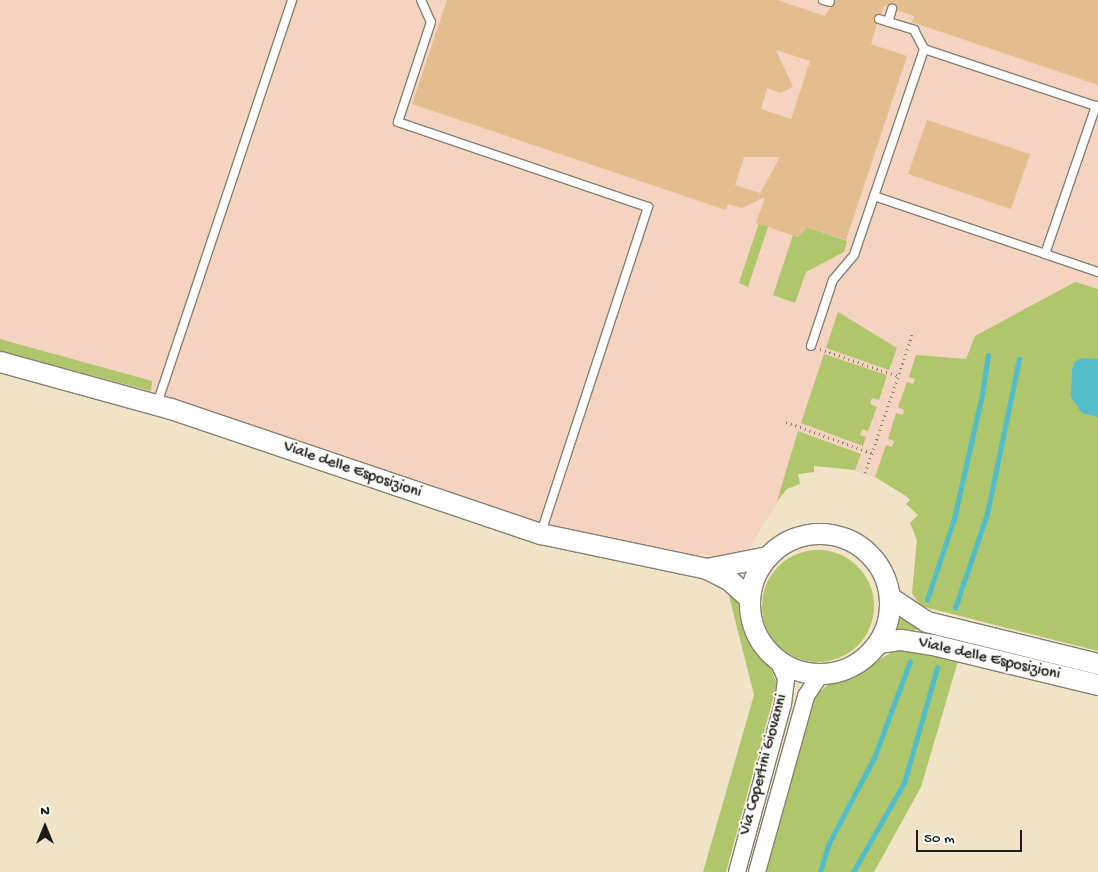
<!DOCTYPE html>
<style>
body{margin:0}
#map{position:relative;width:1098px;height:872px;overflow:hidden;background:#f1e3c7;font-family:"Gochi Hand",sans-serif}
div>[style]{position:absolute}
.built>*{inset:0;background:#f5d3c1}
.green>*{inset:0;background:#afc66a}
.round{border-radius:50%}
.water>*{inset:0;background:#52becc}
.stream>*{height:4.5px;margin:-2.25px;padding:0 2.25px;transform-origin:2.25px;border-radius:2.25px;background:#52becc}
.building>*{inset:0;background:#e3bd8d}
.path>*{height:2.5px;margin-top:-1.25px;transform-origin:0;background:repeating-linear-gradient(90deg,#868072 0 1px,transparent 0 5px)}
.roads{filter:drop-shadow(1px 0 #868072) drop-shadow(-1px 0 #868072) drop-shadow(0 1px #868072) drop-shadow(0 -1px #868072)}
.service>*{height:8px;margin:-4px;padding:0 4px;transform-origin:4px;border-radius:4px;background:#fff}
.minor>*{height:16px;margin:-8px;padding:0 8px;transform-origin:8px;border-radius:8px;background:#fff}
.tertiary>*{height:20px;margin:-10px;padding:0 10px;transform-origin:10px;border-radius:10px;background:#fff}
.tertiary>.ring{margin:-10px;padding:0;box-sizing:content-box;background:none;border:20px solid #fff;border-radius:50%}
span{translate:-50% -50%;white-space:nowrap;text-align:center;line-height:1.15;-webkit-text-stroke:4px #fdfcf7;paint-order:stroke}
.street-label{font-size:16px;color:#1c1c1c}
.north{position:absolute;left:20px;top:802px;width:50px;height:50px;-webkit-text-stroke:4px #fdfcf7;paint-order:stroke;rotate:0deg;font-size:14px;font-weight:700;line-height:20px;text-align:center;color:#1c1c1c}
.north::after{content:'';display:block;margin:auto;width:18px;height:22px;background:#1c1c1c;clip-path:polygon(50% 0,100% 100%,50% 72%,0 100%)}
.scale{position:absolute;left:916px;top:830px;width:106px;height:22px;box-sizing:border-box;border:2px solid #1c1c1c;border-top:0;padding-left:6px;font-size:15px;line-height:18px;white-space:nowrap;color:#1c1c1c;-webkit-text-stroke:4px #fdfcf7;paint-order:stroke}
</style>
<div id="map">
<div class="built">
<i style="clip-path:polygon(0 0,1098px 0,1098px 651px,921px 606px,912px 597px,917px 540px,910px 523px,918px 516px,906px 504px,910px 500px,884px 481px,845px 467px,814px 466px,814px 472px,798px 474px,800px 484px,789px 487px,783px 493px,747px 552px,732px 559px,700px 554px,700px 556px,562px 529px,147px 392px,0 351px)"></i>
</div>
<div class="green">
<i style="clip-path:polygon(761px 217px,768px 227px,748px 287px,739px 283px)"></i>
<i style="clip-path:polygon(807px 227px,847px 241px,844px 252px,806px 272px,795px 303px,773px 295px,793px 235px,798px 237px)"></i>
<i style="clip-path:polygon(1075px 282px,1098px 289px,1098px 651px,921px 606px,912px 593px,917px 540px,910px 523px,918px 515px,906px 504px,910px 500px,906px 496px,875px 477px,886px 445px,892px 447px,894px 441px,888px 439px,896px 413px,903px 415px,904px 410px,898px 407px,907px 382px,913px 384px,915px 379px,909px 377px,916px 355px,966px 359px,975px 336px)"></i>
<i style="clip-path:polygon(838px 312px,897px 348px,889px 370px,826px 348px)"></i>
<i style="clip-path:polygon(0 339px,152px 381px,151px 391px,0 351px)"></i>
<i style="clip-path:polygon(824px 354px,887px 375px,879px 400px,872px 398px,870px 404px,877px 407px,868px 431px,862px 429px,860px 435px,866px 437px,863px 446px,801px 423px)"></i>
<i style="clip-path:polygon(798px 431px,861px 454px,855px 470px,814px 466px,814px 472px,798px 474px,800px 484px,787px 489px,777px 501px)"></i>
<i class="round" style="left:762px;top:550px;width:112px;height:112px"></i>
<i style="clip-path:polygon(726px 584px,742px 601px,749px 636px,770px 665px,777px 684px,726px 872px,703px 872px,754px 695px)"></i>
<i style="clip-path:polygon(893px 608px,919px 630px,889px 629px)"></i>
<i style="clip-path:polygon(894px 651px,914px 651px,958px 661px,921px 787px,874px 872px,765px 872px,816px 695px,832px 681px,857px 673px)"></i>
</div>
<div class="water">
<i style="clip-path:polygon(1081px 358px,1098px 359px,1098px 417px,1082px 413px,1071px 397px,1072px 370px,1074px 363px)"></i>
</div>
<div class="stream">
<i style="left:927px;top:600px;width:85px;rotate:-71.6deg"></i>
<i style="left:954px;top:519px;width:127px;rotate:-77.3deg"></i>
<i style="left:982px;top:395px;width:40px;rotate:-81.5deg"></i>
<i style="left:955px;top:608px;width:99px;rotate:-71.2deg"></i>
<i style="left:987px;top:514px;width:158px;rotate:-78.3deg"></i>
<i style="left:820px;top:872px;width:30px;rotate:-73deg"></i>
<i style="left:829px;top:843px;width:96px;rotate:-62.1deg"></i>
<i style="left:874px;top:758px;width:103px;rotate:-69.6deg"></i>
<i style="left:853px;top:872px;width:103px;rotate:-60.2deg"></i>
<i style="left:904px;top:783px;width:120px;rotate:-74deg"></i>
</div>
<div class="building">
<i style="clip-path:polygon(evenodd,447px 0,777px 0,825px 16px,835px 0,1098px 0,1098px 85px,912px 22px,914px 16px,897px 10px,894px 4px,884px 6px,881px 14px,874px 17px,877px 24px,871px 44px,907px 56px,846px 240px,807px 227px,798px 237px,756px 223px,765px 197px,742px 208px,728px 204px,726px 210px,412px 104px,447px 0,776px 50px,810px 61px,791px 119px,761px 109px,767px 88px,780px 93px,793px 87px,776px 50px,447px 0,744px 157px,780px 157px,760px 193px,735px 185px,744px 157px)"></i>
<i style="clip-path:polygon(927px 120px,1030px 154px,1011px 209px,908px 174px)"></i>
</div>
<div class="path">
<i style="left:820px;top:349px;width:83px;rotate:19.1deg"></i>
<i style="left:786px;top:422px;width:91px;rotate:19.8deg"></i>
<i style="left:865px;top:473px;width:146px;rotate:-71.2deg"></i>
</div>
<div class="roads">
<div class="service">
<i style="left:421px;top:0;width:24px;rotate:66deg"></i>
<i style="left:431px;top:22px;width:105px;rotate:108.3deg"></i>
<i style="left:398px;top:122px;width:264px;rotate:18.8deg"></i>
<i style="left:648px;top:207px;width:343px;rotate:108.2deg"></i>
<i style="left:823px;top:0;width:7px;rotate:16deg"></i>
<i style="left:879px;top:19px;width:37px;rotate:17deg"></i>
<i style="left:914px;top:30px;width:21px;rotate:62deg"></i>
<i style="left:924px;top:49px;width:183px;rotate:18.4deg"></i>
<i style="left:888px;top:22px;width:14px;rotate:-73deg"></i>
<i style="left:874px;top:196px;width:181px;rotate:18.7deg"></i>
<i style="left:1045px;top:254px;width:157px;rotate:-71deg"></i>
<i style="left:1045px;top:254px;width:56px;rotate:18.8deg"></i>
<i style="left:811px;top:346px;width:70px;rotate:-71.6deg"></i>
<i style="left:833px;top:280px;width:33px;rotate:-50deg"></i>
<i style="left:854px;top:255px;width:218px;rotate:-71.2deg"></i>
<i style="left:157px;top:404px;width:426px;rotate:-71.5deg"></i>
</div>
<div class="minor">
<i style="left:737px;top:872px;width:174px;rotate:-74.7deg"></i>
<i style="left:783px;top:704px;width:26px;rotate:-83deg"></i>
<i style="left:786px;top:678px;width:21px;rotate:-115deg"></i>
<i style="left:757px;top:872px;width:183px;rotate:-74.4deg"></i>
<i style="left:806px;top:696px;width:27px;rotate:-56deg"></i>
</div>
<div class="tertiary">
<i style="left:0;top:362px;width:177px;rotate:15.4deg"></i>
<i style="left:171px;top:409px;width:391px;rotate:18.7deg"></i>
<i style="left:541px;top:534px;width:170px;rotate:11.9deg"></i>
<i style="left:707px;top:569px;width:25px;rotate:27deg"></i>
<i style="left:729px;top:580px;width:28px;rotate:42deg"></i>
<i class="ring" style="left:750px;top:534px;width:120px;height:120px"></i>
<i style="left:707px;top:569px;width:62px;rotate:-11.1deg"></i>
<i style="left:891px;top:598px;width:43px;rotate:33.7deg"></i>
<i style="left:927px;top:622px;width:176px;rotate:13.8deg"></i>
<i style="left:879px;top:643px;width:22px;rotate:-8deg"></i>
<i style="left:901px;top:640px;width:36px;rotate:9deg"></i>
<i style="left:937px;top:646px;width:166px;rotate:13.6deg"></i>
</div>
</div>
<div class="street-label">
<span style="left:352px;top:471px;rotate:19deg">Viale delle Esposizioni</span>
<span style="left:989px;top:660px;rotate:13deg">Viale delle Esposizioni</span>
<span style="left:765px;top:765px;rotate:-75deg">Via Copertini Giovanni</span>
</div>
<div class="north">N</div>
<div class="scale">50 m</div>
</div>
